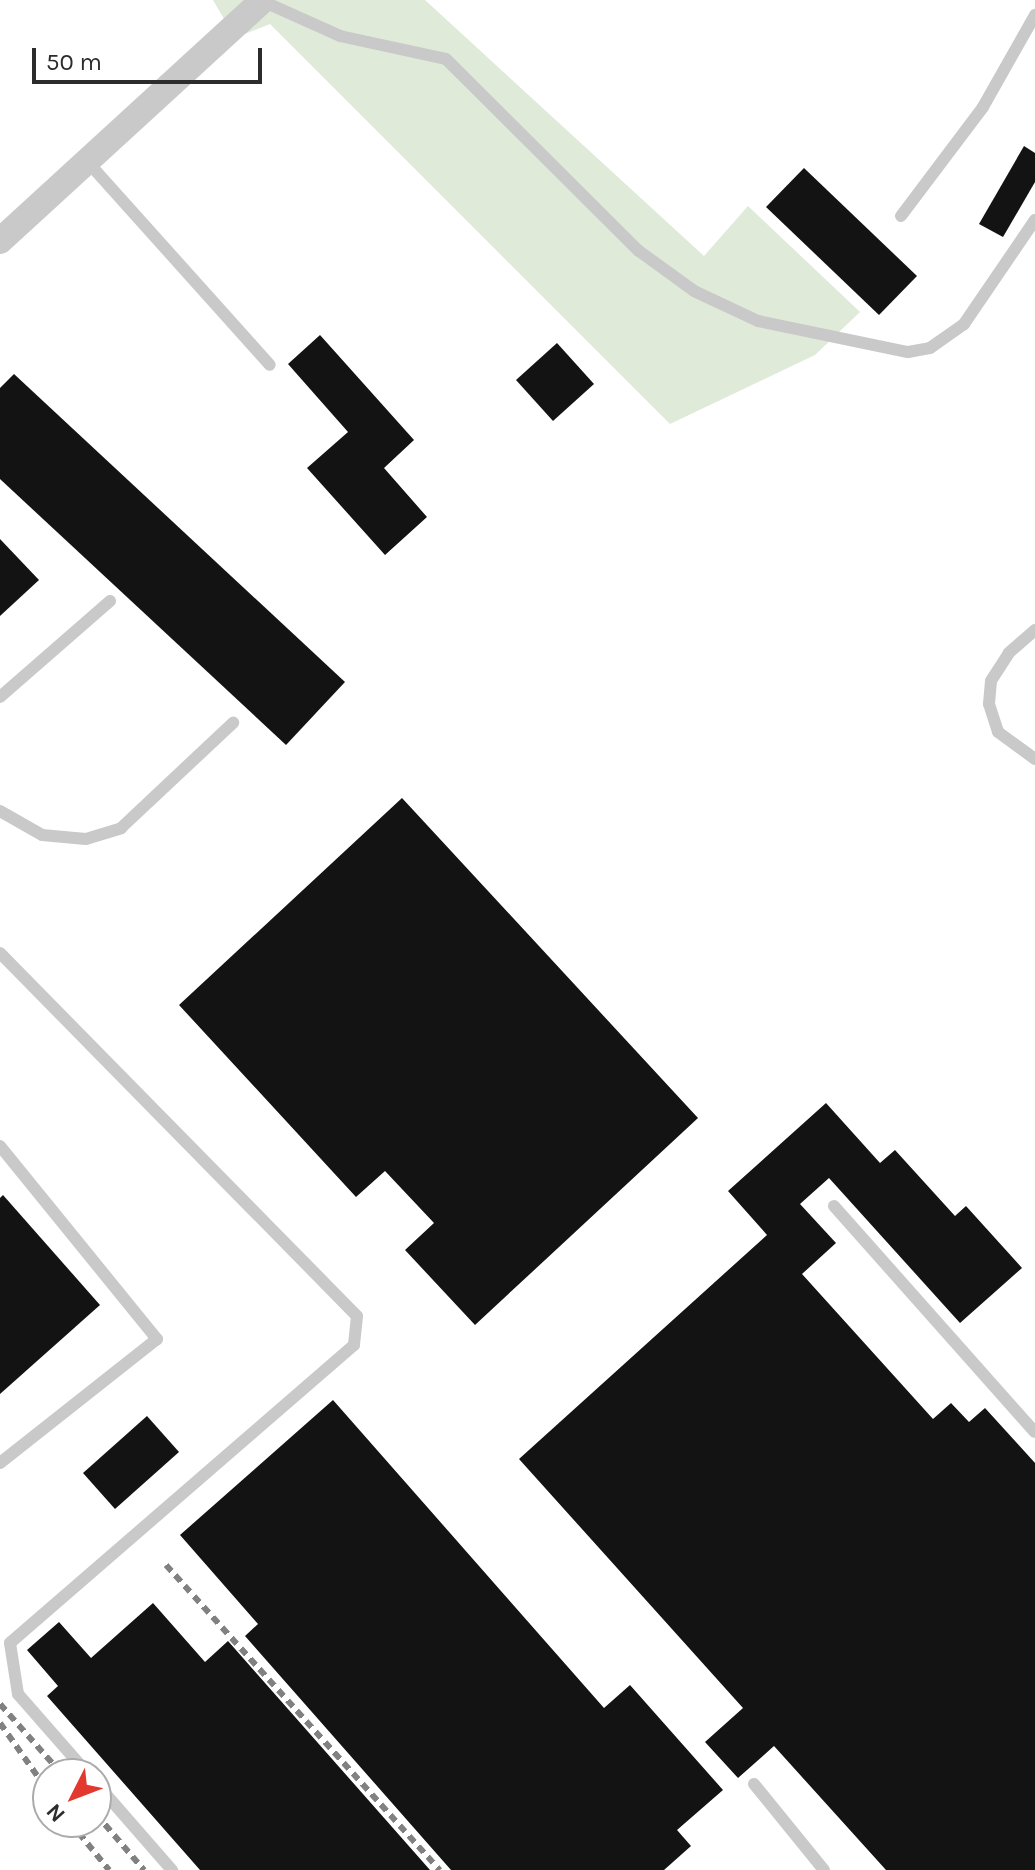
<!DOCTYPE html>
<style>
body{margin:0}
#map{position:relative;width:1035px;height:1870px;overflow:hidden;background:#fff;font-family:Karla,sans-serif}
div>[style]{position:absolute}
.green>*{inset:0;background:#dfead9}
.building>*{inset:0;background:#131313}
.service>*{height:12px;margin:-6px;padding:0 6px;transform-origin:6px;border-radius:6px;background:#c9c9c9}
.minor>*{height:26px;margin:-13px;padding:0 13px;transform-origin:13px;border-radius:13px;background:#c9c9c9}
.rail>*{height:6px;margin-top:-3px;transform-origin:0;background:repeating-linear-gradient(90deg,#818181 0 8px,transparent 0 14px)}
span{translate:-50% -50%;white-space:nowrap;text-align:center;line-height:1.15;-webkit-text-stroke:8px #fff;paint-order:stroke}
.north{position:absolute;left:32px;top:1758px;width:80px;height:80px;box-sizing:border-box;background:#fff;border:2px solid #ababab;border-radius:50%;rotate:228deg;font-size:22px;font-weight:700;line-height:32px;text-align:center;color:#2c2c2c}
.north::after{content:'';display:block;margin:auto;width:28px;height:36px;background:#e3382d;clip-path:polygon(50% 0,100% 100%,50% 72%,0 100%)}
.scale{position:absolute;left:32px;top:48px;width:230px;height:36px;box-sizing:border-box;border:4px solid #2c2c2c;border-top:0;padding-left:10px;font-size:24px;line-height:28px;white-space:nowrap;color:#2c2c2c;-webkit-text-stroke:6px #fff;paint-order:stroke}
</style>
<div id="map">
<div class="green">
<i style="clip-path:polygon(213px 0,425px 0,704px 256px,748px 206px,860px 312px,815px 355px,670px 424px,270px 24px,235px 38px)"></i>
</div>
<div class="building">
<i style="clip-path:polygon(1024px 146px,1035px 153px,1035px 182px,1003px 237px,979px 224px)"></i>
<i style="clip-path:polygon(804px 168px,917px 276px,879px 315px,766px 207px)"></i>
<i style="clip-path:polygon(320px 335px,414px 440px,384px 468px,427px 517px,385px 555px,307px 468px,348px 432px,288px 364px)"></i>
<i style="clip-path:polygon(557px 343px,594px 384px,553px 421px,516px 380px)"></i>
<i style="clip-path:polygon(14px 374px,345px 682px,286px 745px,0 479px,0 388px)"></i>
<i style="clip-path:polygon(0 539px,39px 580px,0 616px)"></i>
<i style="clip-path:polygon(402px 798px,698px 1118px,475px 1325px,405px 1250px,434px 1223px,385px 1171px,356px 1197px,179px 1005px)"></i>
<i style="clip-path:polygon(826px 1103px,880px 1163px,895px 1150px,955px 1216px,966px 1206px,1022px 1268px,960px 1323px,829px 1178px,800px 1204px,836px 1243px,802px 1274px,933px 1419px,951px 1403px,969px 1422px,985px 1408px,1035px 1463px,1035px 1870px,886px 1870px,774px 1746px,738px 1778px,705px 1742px,743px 1708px,519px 1459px,767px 1235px,728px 1191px)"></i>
<i style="clip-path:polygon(3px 1195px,100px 1305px,0 1394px,0 1198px)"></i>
<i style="clip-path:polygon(333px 1400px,604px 1708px,630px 1685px,723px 1790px,677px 1830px,691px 1846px,664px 1870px,451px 1870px,245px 1636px,258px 1624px,180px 1535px)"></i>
<i style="clip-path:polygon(147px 1416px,179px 1452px,115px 1509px,83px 1473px)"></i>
<i style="clip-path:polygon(153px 1603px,205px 1662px,228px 1641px,430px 1870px,200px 1870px,47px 1696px,58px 1686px,27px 1650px,59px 1622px,91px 1658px)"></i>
</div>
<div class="service">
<i style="left:260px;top:0;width:88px;rotate:24.2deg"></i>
<i style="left:340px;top:36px;width:108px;rotate:12.2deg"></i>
<i style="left:446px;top:59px;width:272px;rotate:44.9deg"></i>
<i style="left:639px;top:251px;width:68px;rotate:36deg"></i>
<i style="left:694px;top:291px;width:71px;rotate:25.1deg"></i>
<i style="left:758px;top:321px;width:153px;rotate:11.7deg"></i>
<i style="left:908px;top:352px;width:22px;rotate:-10deg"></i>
<i style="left:930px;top:348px;width:42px;rotate:-35.2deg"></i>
<i style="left:964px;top:324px;width:126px;rotate:-55.7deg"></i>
<i style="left:86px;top:160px;width:275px;rotate:48.1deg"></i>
<i style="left:901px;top:216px;width:136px;rotate:-53deg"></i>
<i style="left:983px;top:107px;width:106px;rotate:-60.5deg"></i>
<i style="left:1035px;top:630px;width:35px;rotate:139deg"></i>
<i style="left:1009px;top:653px;width:33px;rotate:123deg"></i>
<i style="left:991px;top:681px;width:23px;rotate:95deg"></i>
<i style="left:989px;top:704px;width:29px;rotate:72deg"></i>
<i style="left:998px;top:732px;width:46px;rotate:36.1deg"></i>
<i style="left:0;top:697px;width:146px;rotate:-41.1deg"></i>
<i style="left:0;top:811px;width:48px;rotate:29.7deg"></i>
<i style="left:42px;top:835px;width:44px;rotate:5.2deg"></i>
<i style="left:86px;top:839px;width:37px;rotate:-17deg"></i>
<i style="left:121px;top:828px;width:154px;rotate:-43.2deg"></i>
<i style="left:0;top:953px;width:509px;rotate:45.48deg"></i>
<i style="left:357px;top:1316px;width:29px;rotate:96deg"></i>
<i style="left:354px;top:1345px;width:455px;rotate:139.1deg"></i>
<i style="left:10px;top:1643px;width:52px;rotate:81.1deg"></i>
<i style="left:18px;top:1694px;width:106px;rotate:48.8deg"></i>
<i style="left:0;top:1146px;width:249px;rotate:50.9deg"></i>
<i style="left:157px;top:1339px;width:200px;rotate:141.7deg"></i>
<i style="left:834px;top:1206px;width:302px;rotate:48.4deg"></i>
<i style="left:96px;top:1783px;width:116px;rotate:48.9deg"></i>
<i style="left:754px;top:1784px;width:111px;rotate:50.9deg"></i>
</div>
<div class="minor">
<i style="left:0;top:241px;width:354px;rotate:-42.5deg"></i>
</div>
<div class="rail">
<i style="left:166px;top:1565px;width:410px;rotate:48.1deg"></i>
<i style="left:0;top:1704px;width:94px;rotate:48.5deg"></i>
<i style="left:0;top:1723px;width:83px;rotate:54.8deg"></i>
<i style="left:96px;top:1814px;width:74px;rotate:49.4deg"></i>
<i style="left:70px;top:1822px;width:62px;rotate:50.9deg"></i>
</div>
<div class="north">N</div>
<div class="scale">50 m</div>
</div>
